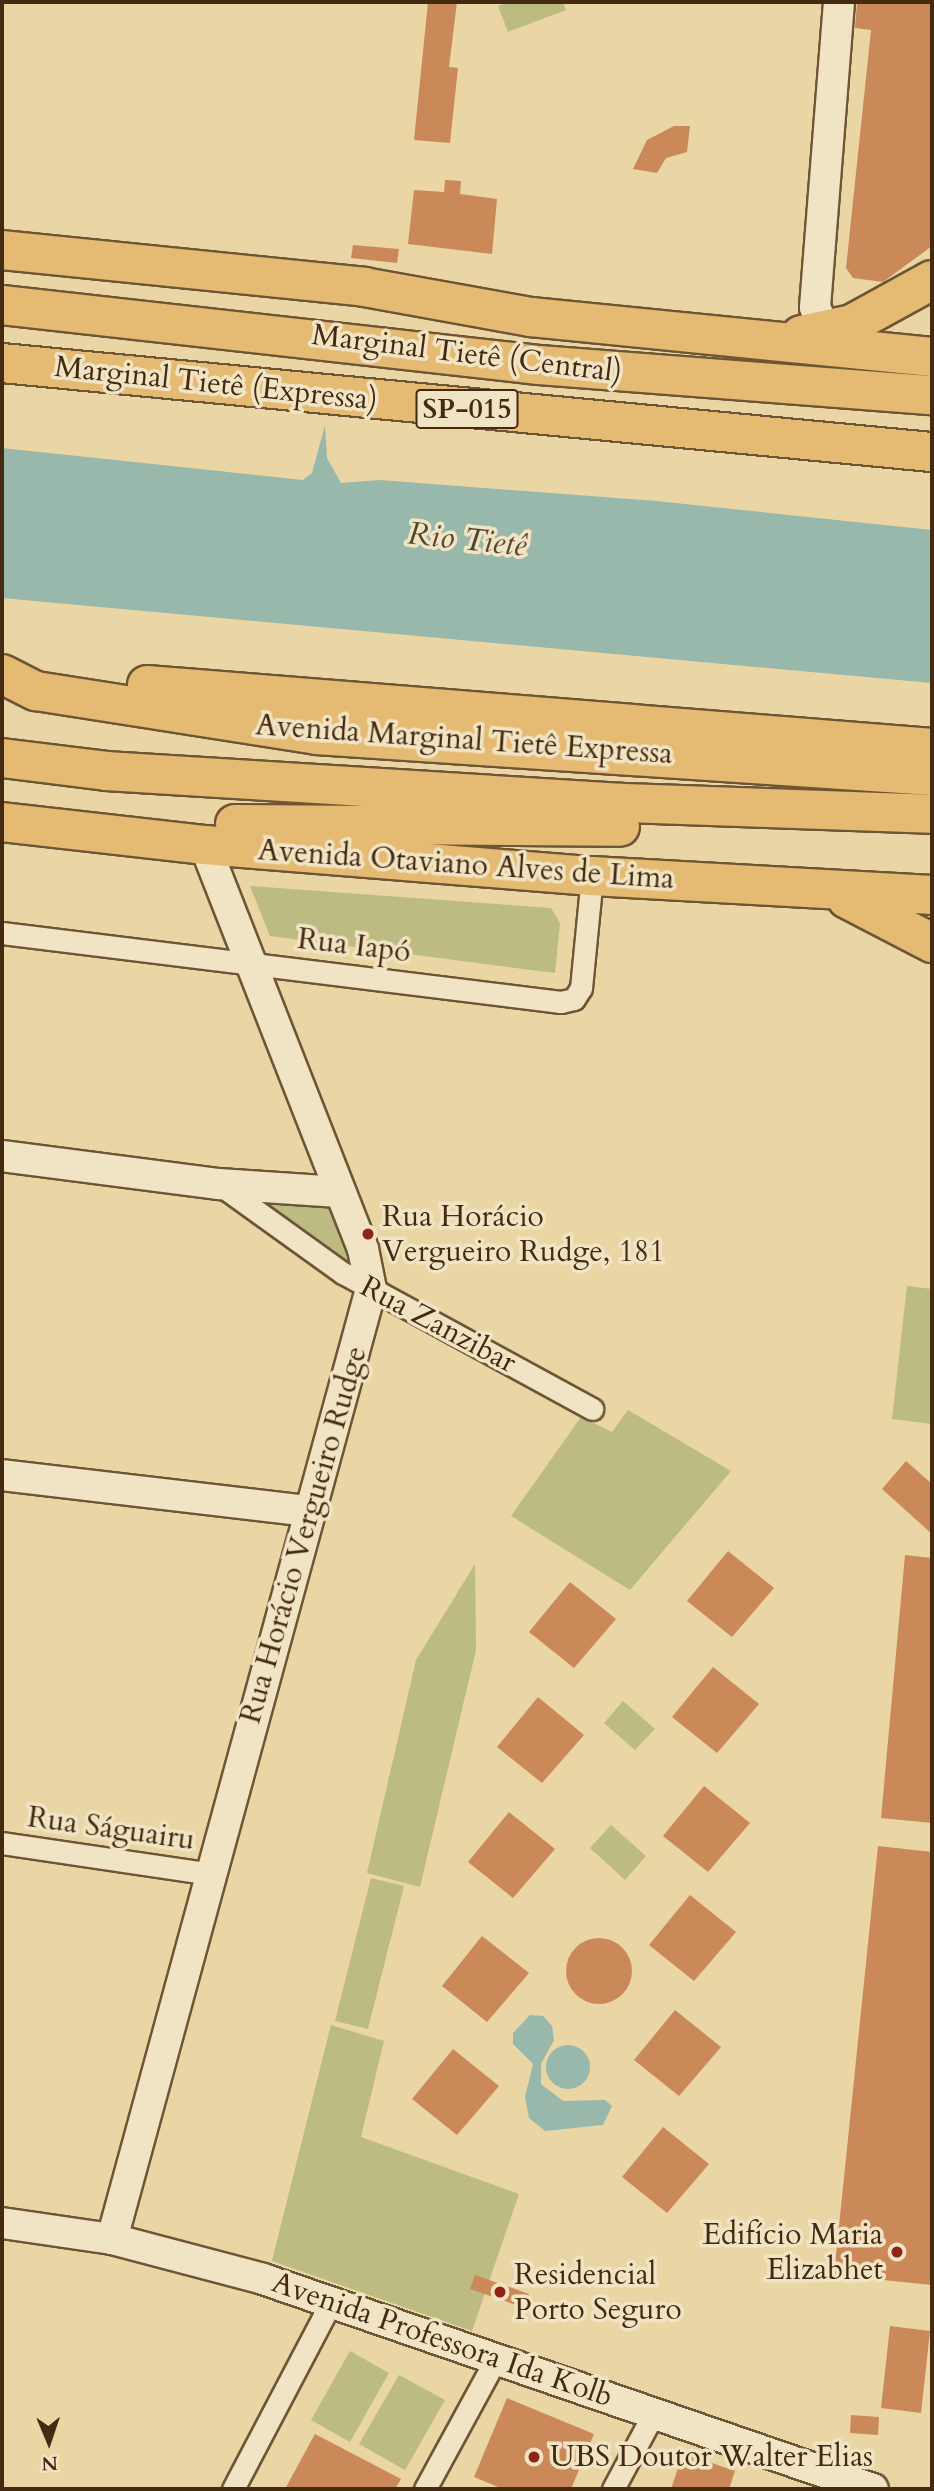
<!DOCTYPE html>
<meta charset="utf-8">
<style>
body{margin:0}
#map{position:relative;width:934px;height:2491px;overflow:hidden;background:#ead5a4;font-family:Cardo,serif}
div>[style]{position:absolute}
.green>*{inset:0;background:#bcbc82}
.water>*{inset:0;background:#98b8ab}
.round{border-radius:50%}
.building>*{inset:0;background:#cb895a}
.roads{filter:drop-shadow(2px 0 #6e5535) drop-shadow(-2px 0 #6e5535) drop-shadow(0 2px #6e5535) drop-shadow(0 -2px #6e5535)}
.street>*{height:21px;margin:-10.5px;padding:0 10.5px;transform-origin:10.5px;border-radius:10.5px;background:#f1e4c4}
.secondary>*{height:30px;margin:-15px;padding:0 15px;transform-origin:15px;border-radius:15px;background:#f1e4c4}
.highway>*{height:38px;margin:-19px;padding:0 19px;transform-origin:19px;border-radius:19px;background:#e5ba72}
.dots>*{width:19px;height:19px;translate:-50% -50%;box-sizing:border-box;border:4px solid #f1e4c4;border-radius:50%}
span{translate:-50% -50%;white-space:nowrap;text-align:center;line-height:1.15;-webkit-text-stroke:7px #f1e4c4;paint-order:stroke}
.shield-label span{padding:2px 5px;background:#f1e4c4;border:2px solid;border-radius:5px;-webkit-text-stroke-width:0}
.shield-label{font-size:28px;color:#442a10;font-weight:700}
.street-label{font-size:30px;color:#442a10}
.poi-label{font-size:30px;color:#442a10}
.left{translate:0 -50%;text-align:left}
.right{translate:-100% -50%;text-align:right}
.water-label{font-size:32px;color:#55462f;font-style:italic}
.frame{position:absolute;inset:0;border:4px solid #442a10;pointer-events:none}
.north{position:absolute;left:14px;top:2407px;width:70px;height:70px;-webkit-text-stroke:5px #f1e4c4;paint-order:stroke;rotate:178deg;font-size:19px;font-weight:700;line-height:28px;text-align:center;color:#442a10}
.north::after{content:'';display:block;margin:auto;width:24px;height:32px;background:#442a10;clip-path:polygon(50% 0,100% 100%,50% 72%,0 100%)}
</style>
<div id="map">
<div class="green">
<i style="clip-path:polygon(509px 2px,563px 2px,566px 10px,508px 32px,498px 6px)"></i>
<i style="clip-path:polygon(250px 886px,551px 908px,560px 923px,555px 973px,270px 936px)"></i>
<i style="clip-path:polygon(249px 1197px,330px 1205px,354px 1269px)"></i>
<i style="clip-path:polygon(907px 1286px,932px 1289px,932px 1424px,892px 1419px)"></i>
<i style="clip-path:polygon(628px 1410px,731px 1471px,630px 1590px,511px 1516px,581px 1417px,612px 1432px)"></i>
<i style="clip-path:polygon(475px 1564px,476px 1650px,420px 1887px,367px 1873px,416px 1660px)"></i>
<i style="clip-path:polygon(623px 1701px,655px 1729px,635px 1750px,604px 1723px)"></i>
<i style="clip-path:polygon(611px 1825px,646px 1856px,625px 1880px,590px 1848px)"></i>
<i style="clip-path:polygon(371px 1878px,404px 1886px,368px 2029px,335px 2021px)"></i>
<i style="clip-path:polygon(331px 2025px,384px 2041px,361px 2137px,519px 2194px,472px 2331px,272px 2261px)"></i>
<i style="clip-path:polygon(350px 2351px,389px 2373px,350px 2442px,311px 2420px)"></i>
<i style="clip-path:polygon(399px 2375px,445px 2400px,405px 2470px,359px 2444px)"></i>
</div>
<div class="water">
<i style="clip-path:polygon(325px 425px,327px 458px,341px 483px,380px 480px,656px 501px,932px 530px,932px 683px,2px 598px,2px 448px,303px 480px,312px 473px)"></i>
<i style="clip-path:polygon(530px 2015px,543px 2016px,552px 2026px,554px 2040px,541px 2064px,541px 2084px,563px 2101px,605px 2100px,612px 2106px,603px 2125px,545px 2131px,529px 2118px,525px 2097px,533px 2064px,513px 2044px,513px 2033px)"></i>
<i class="round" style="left:546px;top:2045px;width:44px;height:44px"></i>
</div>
<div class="building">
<i style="clip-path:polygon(428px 2px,457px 2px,449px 67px,458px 68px,450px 143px,414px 140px)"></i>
<i style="clip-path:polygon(857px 2px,932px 2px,932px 246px,883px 282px,853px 278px,846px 268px,871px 30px,855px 28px)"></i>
<i style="clip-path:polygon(674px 126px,690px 126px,687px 152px,666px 158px,657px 173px,633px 169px,647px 140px)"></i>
<i style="clip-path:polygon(445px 180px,461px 181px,460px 194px,497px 199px,492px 254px,408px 244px,414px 190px,444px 192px)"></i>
<i style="clip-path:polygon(353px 245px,399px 249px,397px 263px,351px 258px)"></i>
<i style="clip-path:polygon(906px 1461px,932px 1484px,932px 1534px,882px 1489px)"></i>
<i style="clip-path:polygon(728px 1551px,774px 1588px,732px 1637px,687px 1601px)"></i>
<i style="clip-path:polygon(905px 1555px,932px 1558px,932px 1823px,881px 1818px)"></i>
<i style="clip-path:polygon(570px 1582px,616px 1619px,574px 1668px,529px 1632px)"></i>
<i style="clip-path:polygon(713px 1667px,759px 1704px,717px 1753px,672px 1717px)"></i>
<i style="clip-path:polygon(538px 1697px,584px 1735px,542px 1783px,497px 1747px)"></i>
<i style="clip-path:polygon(704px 1786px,750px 1823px,708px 1872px,663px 1836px)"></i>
<i style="clip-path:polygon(509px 1812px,555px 1849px,513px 1898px,468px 1862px)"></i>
<i style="clip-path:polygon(878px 1846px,932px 1852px,932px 2285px,834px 2275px)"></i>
<i style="clip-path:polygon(690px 1895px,736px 1932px,694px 1981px,649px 1945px)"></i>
<i style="clip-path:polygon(482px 1936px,529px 1973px,487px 2022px,442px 1986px)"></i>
<i class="round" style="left:566px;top:1938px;width:66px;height:66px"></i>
<i style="clip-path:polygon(675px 2010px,721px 2047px,679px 2096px,634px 2060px)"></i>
<i style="clip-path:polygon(453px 2049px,499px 2086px,457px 2135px,412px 2099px)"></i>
<i style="clip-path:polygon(663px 2127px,709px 2164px,667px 2213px,622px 2177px)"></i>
<i style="clip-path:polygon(475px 2275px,529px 2294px,525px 2308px,470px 2289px)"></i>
<i style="clip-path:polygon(890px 2326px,930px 2331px,921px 2413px,881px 2408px)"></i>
<i style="clip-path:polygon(507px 2398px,594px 2434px,571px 2489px,503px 2489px,474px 2477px)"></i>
<i style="clip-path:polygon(851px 2415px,879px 2417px,878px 2435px,850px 2433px)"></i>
<i style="clip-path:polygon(315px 2434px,401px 2479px,395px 2489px,285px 2489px)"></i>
<i style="clip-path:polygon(683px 2453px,735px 2471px,729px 2489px,671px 2489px)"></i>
</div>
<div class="roads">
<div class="street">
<i style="left:2px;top:933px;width:563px;rotate:7.04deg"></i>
<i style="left:561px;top:1002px;width:13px;rotate:-13deg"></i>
<i style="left:574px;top:999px;width:13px;rotate:-58deg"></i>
<i style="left:581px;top:988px;width:113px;rotate:-84.4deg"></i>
<i style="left:219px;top:1184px;width:153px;rotate:35.7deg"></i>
<i style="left:343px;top:1273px;width:284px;rotate:28.6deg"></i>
<i style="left:2px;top:1843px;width:212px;rotate:8.4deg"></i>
<i style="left:233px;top:2489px;width:211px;rotate:-62.3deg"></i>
<i style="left:425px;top:2489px;width:148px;rotate:-61.4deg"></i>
<i style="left:613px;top:2489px;width:86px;rotate:-61.7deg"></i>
</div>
<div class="secondary">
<i style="left:826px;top:331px;width:26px;rotate:-115deg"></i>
<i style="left:815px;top:307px;width:306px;rotate:-85.5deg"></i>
<i style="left:2px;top:1156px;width:219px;rotate:7.4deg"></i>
<i style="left:219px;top:1184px;width:120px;rotate:3.8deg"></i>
<i style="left:2px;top:1475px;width:309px;rotate:6.7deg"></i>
<i style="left:2px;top:2223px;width:111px;rotate:8.3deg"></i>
<i style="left:112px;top:2239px;width:156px;rotate:14.8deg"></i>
<i style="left:263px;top:2279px;width:645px;rotate:19deg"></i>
<i style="left:112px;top:2239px;width:985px;rotate:-74.75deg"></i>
<i style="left:371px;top:1289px;width:41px;rotate:-101.3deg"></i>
<i style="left:363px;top:1249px;width:434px;rotate:-111.4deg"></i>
</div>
<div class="highway">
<i style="left:2px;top:250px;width:364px;rotate:5.8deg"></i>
<i style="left:364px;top:287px;width:170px;rotate:10.2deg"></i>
<i style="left:531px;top:317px;width:403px;rotate:5.7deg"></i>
<i style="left:2px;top:305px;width:540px;rotate:6.38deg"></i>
<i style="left:539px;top:365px;width:394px;rotate:4.4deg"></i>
<i style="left:801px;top:335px;width:52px;rotate:-12.2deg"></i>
<i style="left:852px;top:324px;width:91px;rotate:-28.8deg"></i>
<i style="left:2px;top:363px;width:934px;rotate:5.47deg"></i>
<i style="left:2px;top:674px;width:38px;rotate:27deg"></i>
<i style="left:36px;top:691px;width:283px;rotate:8.9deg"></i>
<i style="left:316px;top:735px;width:617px;rotate:3.81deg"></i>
<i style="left:147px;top:685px;width:788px;rotate:4.59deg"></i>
<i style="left:2px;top:758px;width:105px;rotate:7.1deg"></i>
<i style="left:106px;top:771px;width:518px;rotate:3.54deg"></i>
<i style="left:623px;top:803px;width:309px;rotate:2deg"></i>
<i style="left:2px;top:822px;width:204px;rotate:6.5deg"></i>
<i style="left:205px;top:845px;width:388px;rotate:4.6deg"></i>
<i style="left:592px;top:876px;width:341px;rotate:3.2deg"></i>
<i style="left:235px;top:824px;width:385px;rotate:0.4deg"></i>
<i style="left:847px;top:899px;width:96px;rotate:27.4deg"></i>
</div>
</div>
<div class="dots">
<i style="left:368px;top:1234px;background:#8f2418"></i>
<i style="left:897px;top:2252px;background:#8f2418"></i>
<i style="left:500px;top:2292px;background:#8f2418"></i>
<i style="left:534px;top:2457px;background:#8f2418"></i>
</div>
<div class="shield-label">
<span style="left:467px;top:409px">SP-015</span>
</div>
<div class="street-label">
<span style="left:467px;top:354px;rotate:7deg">Marginal Tietê (Central)</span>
<span style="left:216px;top:384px;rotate:6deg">Marginal Tietê (Expressa)</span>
<span style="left:464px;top:740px;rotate:4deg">Avenida Marginal Tietê Expressa</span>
<span style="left:466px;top:865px;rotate:4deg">Avenida Otaviano Alves de Lima</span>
<span style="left:354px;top:946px;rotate:7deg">Rua Iapó</span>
<span style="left:438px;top:1325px;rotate:28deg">Rua Zanzibar</span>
<span style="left:304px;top:1535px;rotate:-74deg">Rua Horácio Vergueiro Rudge</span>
<span style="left:111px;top:1829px;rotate:8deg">Rua Ságuairu</span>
<span style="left:442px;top:2340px;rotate:19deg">Avenida Professora Ida Kolb</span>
</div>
<div class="poi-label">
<span class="left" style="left:382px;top:1234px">Rua Horácio<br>Vergueiro Rudge, 181</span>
<span class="right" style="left:883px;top:2252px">Edifício Maria<br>Elizabhet</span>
<span class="left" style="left:514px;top:2292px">Residencial<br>Porto Seguro</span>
<span class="left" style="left:550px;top:2457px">UBS Doutor Walter Elias</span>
</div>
<div class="water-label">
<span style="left:467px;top:540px;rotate:6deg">Rio Tietê</span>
</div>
<div class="frame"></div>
<div class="north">N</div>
</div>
